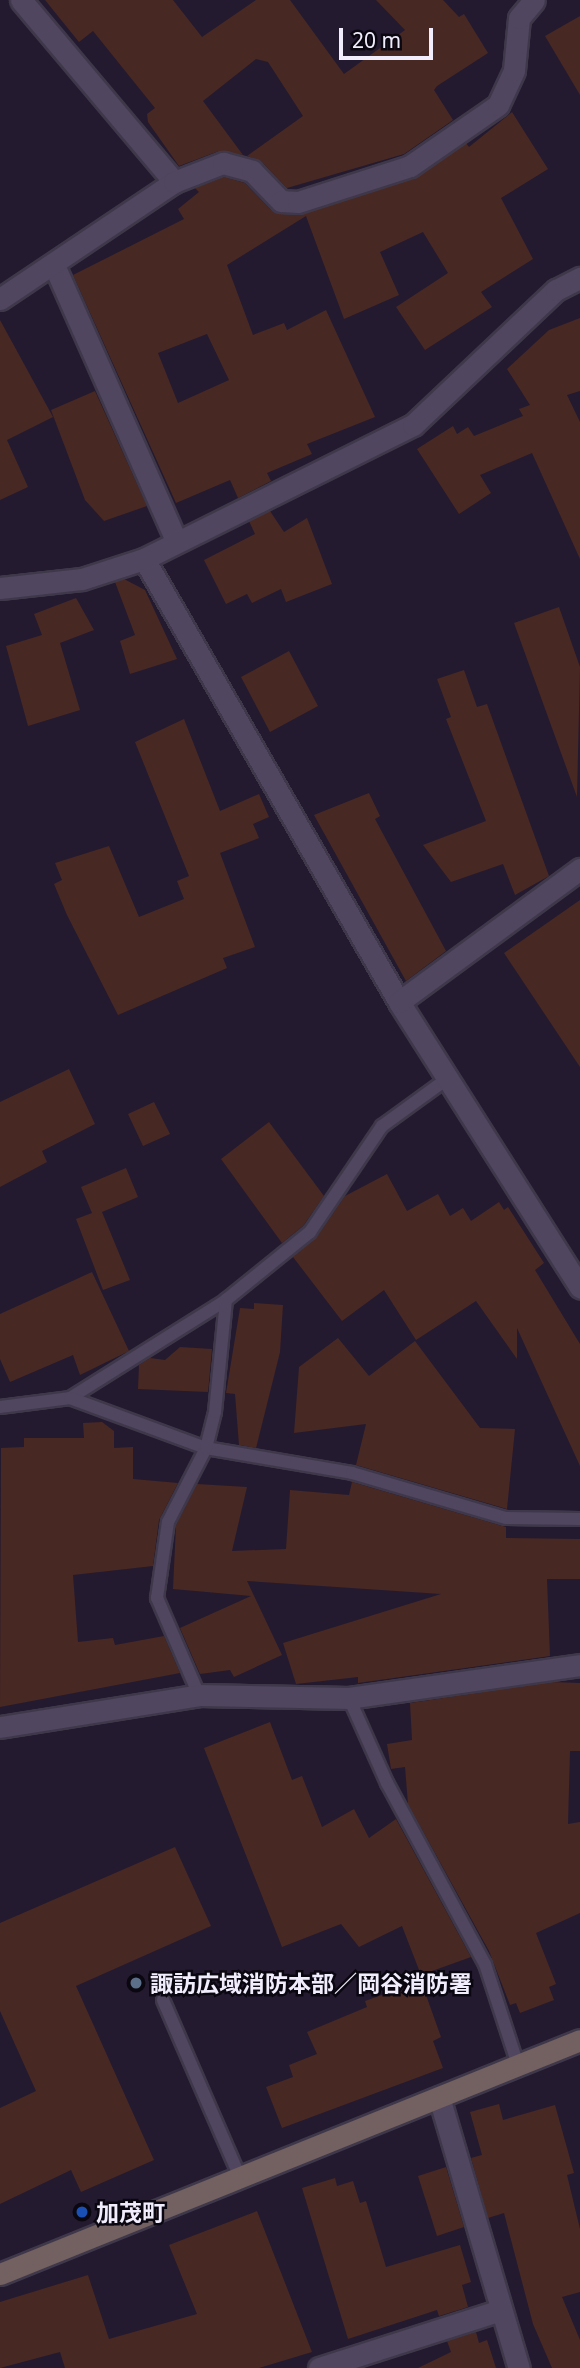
<!DOCTYPE html>
<meta charset="utf-8">
<style>
body{margin:0}
#map{position:relative;width:580px;height:2368px;overflow:hidden;background:#231a30;font-family:"Noto Sans","Noto Sans JP",sans-serif}
div>[style]{position:absolute}
.building>*{inset:0;background:#482823}
.roads{filter:drop-shadow(2px 0 #3f384a) drop-shadow(-2px 0 #3f384a) drop-shadow(0 2px #3f384a) drop-shadow(0 -2px #3f384a)}
.lane>*{height:12px;margin:-6px;padding:0 6px;transform-origin:6px;border-radius:6px;background:#50465f}
.street>*{height:21px;margin:-10.5px;padding:0 10.5px;transform-origin:10.5px;border-radius:10.5px;background:#50465f}
.secondary>*{height:21px;margin:-10.5px;padding:0 10.5px;transform-origin:10.5px;border-radius:10.5px;background:#736060}
.dots>*{width:19px;height:19px;translate:-50% -50%;box-sizing:border-box;border:4px solid #0b0711;border-radius:50%}
span{translate:-50% -50%;white-space:nowrap;text-align:center;line-height:1.15;-webkit-text-stroke:5px #0b0711;paint-order:stroke}
.poi-label{font-size:23px;color:#f2edfc;font-weight:700}
.left{translate:0 -50%;text-align:left}
.scale{position:absolute;left:339px;top:28px;width:94px;height:32px;box-sizing:border-box;border:4px solid #f2edfc;border-top:0;padding-left:9px;font-size:21px;line-height:24px;white-space:nowrap;color:#f2edfc;-webkit-text-stroke:5px #0b0711;paint-order:stroke}
</style>
<div id="map">
<div class="building">
<i style="clip-path:polygon(45px 0,173px 0,202px 37px,256px 0,290px 0,344px 74px,405px 30px,376px 0,443px 0,459px 17px,464px 14px,488px 53px,437px 86px,434px 90px,453px 120px,404px 154px,287px 188px,261px 161px,247px 156px,303px 116px,268px 62px,256px 59px,203px 101px,243px 155px,219px 151px,179px 166px,148px 122px,147px 114px,155px 108px,93px 31px,79px 42px)"></i>
<i style="clip-path:polygon(580px 16px,580px 95px,545px 36px)"></i>
<i style="clip-path:polygon(evenodd,512px 112px,548px 169px,501px 198px,533px 259px,481px 292px,492px 307px,425px 350px,396px 307px,448px 273px,423px 232px,380px 252px,399px 295px,344px 319px,306px 216px,227px 265px,253px 335px,284px 323px,287px 330px,326px 310px,375px 417px,307px 444px,312px 454px,267px 473px,271px 481px,238px 498px,230px 480px,176px 503px,73px 275px,184px 219px,178px 209px,199px 192px,195px 188px,224px 177px,245px 183px,272px 211px,302px 214px,414px 178px,466px 143px,469px 147px,512px 112px,207px 334px,229px 380px,178px 403px,158px 353px,207px 334px)"></i>
<i style="clip-path:polygon(580px 318px,580px 391px,567px 395px,580px 422px,580px 559px,532px 453px,480px 475px,491px 493px,459px 514px,417px 449px,453px 426px,457px 434px,468px 427px,474px 436px,523px 416px,519px 409px,530px 405px,507px 369px,549px 330px)"></i>
<i style="clip-path:polygon(0 320px,53px 417px,7px 440px,28px 487px,0 500px)"></i>
<i style="clip-path:polygon(95px 391px,147px 506px,104px 521px,85px 500px,51px 410px)"></i>
<i style="clip-path:polygon(270px 511px,284px 532px,307px 518px,332px 584px,286px 602px,281px 589px,252px 603px,247px 594px,226px 604px,204px 560px,255px 534px,249px 521px)"></i>
<i style="clip-path:polygon(124px 579px,145px 590px,177px 659px,130px 674px,120px 641px,135px 635px,115px 582px)"></i>
<i style="clip-path:polygon(76px 598px,94px 630px,60px 643px,80px 710px,28px 726px,6px 646px,42px 635px,34px 614px)"></i>
<i style="clip-path:polygon(559px 607px,580px 667px,577px 797px,514px 623px)"></i>
<i style="clip-path:polygon(289px 651px,318px 706px,270px 732px,241px 677px)"></i>
<i style="clip-path:polygon(464px 670px,477px 707px,487px 704px,549px 876px,515px 895px,503px 864px,451px 882px,423px 845px,486px 821px,446px 719px,451px 717px,437px 679px)"></i>
<i style="clip-path:polygon(184px 719px,220px 811px,259px 794px,269px 817px,253px 824px,259px 838px,220px 853px,255px 947px,223px 958px,227px 968px,118px 1015px,67px 915px,54px 884px,62px 880px,55px 863px,109px 846px,139px 917px,184px 899px,177px 881px,189px 876px,135px 742px)"></i>
<i style="clip-path:polygon(369px 793px,380px 816px,375px 819px,446px 951px,406px 981px,314px 815px)"></i>
<i style="clip-path:polygon(580px 900px,580px 1067px,504px 953px)"></i>
<i style="clip-path:polygon(69px 1069px,95px 1124px,42px 1151px,47px 1162px,0 1187px,0 1102px)"></i>
<i style="clip-path:polygon(154px 1102px,170px 1134px,143px 1146px,128px 1114px)"></i>
<i style="clip-path:polygon(269px 1122px,324px 1196px,303px 1226px,282px 1243px,221px 1159px)"></i>
<i style="clip-path:polygon(126px 1168px,138px 1197px,102px 1212px,130px 1280px,103px 1290px,76px 1219px,92px 1213px,81px 1187px)"></i>
<i style="clip-path:polygon(387px 1174px,407px 1211px,438px 1194px,450px 1216px,463px 1208px,471px 1221px,499px 1202px,504px 1210px,508px 1207px,544px 1263px,535px 1270px,580px 1344px,580px 1466px,517px 1328px,517px 1359px,476px 1301px,416px 1340px,384px 1290px,342px 1321px,293px 1257px,317px 1237px,345px 1196px)"></i>
<i style="clip-path:polygon(92px 1272px,129px 1351px,80px 1375px,73px 1355px,10px 1382px,0 1359px,0 1314px)"></i>
<i style="clip-path:polygon(254px 1303px,283px 1305px,280px 1352px,256px 1448px,239px 1445px,235px 1394px,226px 1393px,240px 1308px,254px 1309px)"></i>
<i style="clip-path:polygon(338px 1338px,369px 1376px,415px 1341px,480px 1428px,515px 1429px,507px 1509px,356px 1465px,366px 1424px,294px 1433px,299px 1367px)"></i>
<i style="clip-path:polygon(180px 1347px,212px 1349px,208px 1392px,138px 1389px,139px 1365px,150px 1358px,165px 1360px)"></i>
<i style="clip-path:polygon(102px 1422px,114px 1431px,114px 1448px,133px 1447px,133px 1479px,178px 1483px,159px 1520px,153px 1566px,73px 1575px,78px 1642px,113px 1638px,115px 1645px,164px 1636px,180px 1673px,0 1707px,1px 1448px,24px 1447px,24px 1438px,84px 1438px,83px 1423px)"></i>
<i style="clip-path:polygon(352px 1482px,506px 1527px,506px 1538px,580px 1539px,580px 1579px,547px 1579px,550px 1656px,358px 1683px,358px 1677px,296px 1684px,283px 1643px,441px 1594px,247px 1581px,282px 1655px,234px 1677px,230px 1670px,200px 1674px,180px 1628px,251px 1596px,173px 1589px,176px 1525px,197px 1484px,247px 1487px,232px 1551px,286px 1549px,290px 1490px,349px 1495px)"></i>
<i style="clip-path:polygon(551px 1682px,580px 1683px,580px 1751px,570px 1751px,568px 1824px,580px 1822px,580px 1913px,536px 1933px,556px 1984px,549px 1987px,554px 2000px,520px 2013px,516px 2003px,510px 2005px,489px 1951px,408px 1804px,405px 1767px,391px 1769px,387px 1744px,412px 1740px,410px 1703px)"></i>
<i style="clip-path:polygon(270px 1722px,292px 1780px,302px 1776px,322px 1827px,354px 1809px,369px 1838px,396px 1819px,471px 1957px,421px 1975px,402px 1926px,359px 1947px,341px 1924px,282px 1947px,204px 1748px)"></i>
<i style="clip-path:polygon(175px 1847px,211px 1926px,76px 1986px,154px 2160px,81px 2192px,71px 2170px,0 2204px,0 2108px,36px 2091px,0 2011px,0 1923px)"></i>
<i style="clip-path:polygon(421px 1981px,441px 2037px,433px 2041px,443px 2068px,282px 2128px,266px 2087px,293px 2077px,289px 2065px,317px 2054px,307px 2032px,367px 2007px,365px 2001px)"></i>
<i style="clip-path:polygon(499px 2104px,503px 2120px,555px 2105px,574px 2173px,567px 2175px,580px 2229px,580px 2292px,562px 2297px,580px 2340px,580px 2368px,552px 2368px,533px 2324px,504px 2213px,488px 2218px,471px 2158px,482px 2155px,470px 2112px)"></i>
<i style="clip-path:polygon(446px 2167px,464px 2227px,437px 2236px,418px 2176px)"></i>
<i style="clip-path:polygon(335px 2178px,337px 2186px,353px 2181px,360px 2203px,366px 2201px,386px 2267px,460px 2245px,471px 2282px,462px 2285px,468px 2307px,439px 2316px,437px 2310px,348px 2339px,302px 2188px)"></i>
<i style="clip-path:polygon(257px 2211px,312px 2352px,259px 2368px,65px 2368px,60px 2352px,0 2368px,0 2302px,88px 2275px,109px 2339px,197px 2314px,169px 2245px)"></i>
<i style="clip-path:polygon(476px 2332px,479px 2343px,487px 2340px,496px 2368px,418px 2368px,451px 2352px,447px 2341px)"></i>
</div>
<div class="roads">
<div class="lane">
<i style="left:70px;top:1398px;width:184px;rotate:-32.1deg"></i>
<i style="left:0;top:1407px;width:71px;rotate:-7.3deg"></i>
<i style="left:70px;top:1398px;width:145px;rotate:20.2deg"></i>
<i style="left:206px;top:1448px;width:148px;rotate:9.7deg"></i>
<i style="left:352px;top:1473px;width:160px;rotate:16.3deg"></i>
<i style="left:506px;top:1518px;width:74px;rotate:0.8deg"></i>
<i style="left:199px;top:1695px;width:106px;rotate:-113.4deg"></i>
<i style="left:157px;top:1598px;width:77px;rotate:-81.8deg"></i>
<i style="left:168px;top:1522px;width:83px;rotate:-62.8deg"></i>
<i style="left:206px;top:1448px;width:37px;rotate:-76deg"></i>
<i style="left:215px;top:1412px;width:113px;rotate:-84.4deg"></i>
<i style="left:226px;top:1300px;width:108px;rotate:-39deg"></i>
<i style="left:310px;top:1232px;width:128px;rotate:-55.8deg"></i>
<i style="left:382px;top:1126px;width:82px;rotate:-36deg"></i>
<i style="left:349px;top:1698px;width:93px;rotate:65.9deg"></i>
<i style="left:387px;top:1783px;width:206px;rotate:61.6deg"></i>
<i style="left:485px;top:1964px;width:106px;rotate:71.9deg"></i>
<i style="left:163px;top:2000px;width:193px;rotate:66.5deg"></i>
</div>
<div class="street">
<i style="left:21px;top:0;width:238px;rotate:49.9deg"></i>
<i style="left:54px;top:265px;width:303px;rotate:66.1deg"></i>
<i style="left:0;top:299px;width:210px;rotate:-33.9deg"></i>
<i style="left:174px;top:182px;width:53px;rotate:-21.2deg"></i>
<i style="left:223px;top:163px;width:30px;rotate:15deg"></i>
<i style="left:252px;top:171px;width:42px;rotate:46deg"></i>
<i style="left:281px;top:201px;width:17px;rotate:3deg"></i>
<i style="left:298px;top:202px;width:118px;rotate:-17.8deg"></i>
<i style="left:410px;top:166px;width:107px;rotate:-34.7deg"></i>
<i style="left:498px;top:105px;width:38px;rotate:-65deg"></i>
<i style="left:514px;top:70px;width:52px;rotate:-84.5deg"></i>
<i style="left:519px;top:18px;width:23px;rotate:-50deg"></i>
<i style="left:144px;top:559px;width:511px;rotate:60.07deg"></i>
<i style="left:399px;top:1002px;width:338px;rotate:57.6deg"></i>
<i style="left:0;top:588px;width:82px;rotate:-6.3deg"></i>
<i style="left:82px;top:579px;width:65px;rotate:-17.9deg"></i>
<i style="left:144px;top:559px;width:301px;rotate:-26.5deg"></i>
<i style="left:413px;top:425px;width:197px;rotate:-43.4deg"></i>
<i style="left:556px;top:290px;width:27px;rotate:-27deg"></i>
<i style="left:399px;top:1002px;width:225px;rotate:-36.3deg"></i>
<i style="left:0;top:1727px;width:202px;rotate:-9.1deg"></i>
<i style="left:199px;top:1695px;width:150px;rotate:1.1deg"></i>
<i style="left:349px;top:1698px;width:233px;rotate:-8.1deg"></i>
<i style="left:439px;top:2097px;width:283px;rotate:73.6deg"></i>
<i style="left:319px;top:2368px;width:191px;rotate:-17.7deg"></i>
</div>
<div class="secondary">
<i style="left:0;top:2274px;width:625px;rotate:-21.97deg"></i>
</div>
</div>
<div class="dots">
<i style="left:136px;top:1983px;background:#5c6f8a"></i>
<i style="left:82px;top:2212px;background:#1a4fb4"></i>
</div>
<div class="poi-label">
<span class="left" style="left:150px;top:1983px">諏訪広域消防本部／岡谷消防署</span>
<span class="left" style="left:96px;top:2212px">加茂町</span>
</div>
<div class="scale">20 m</div>
</div>
